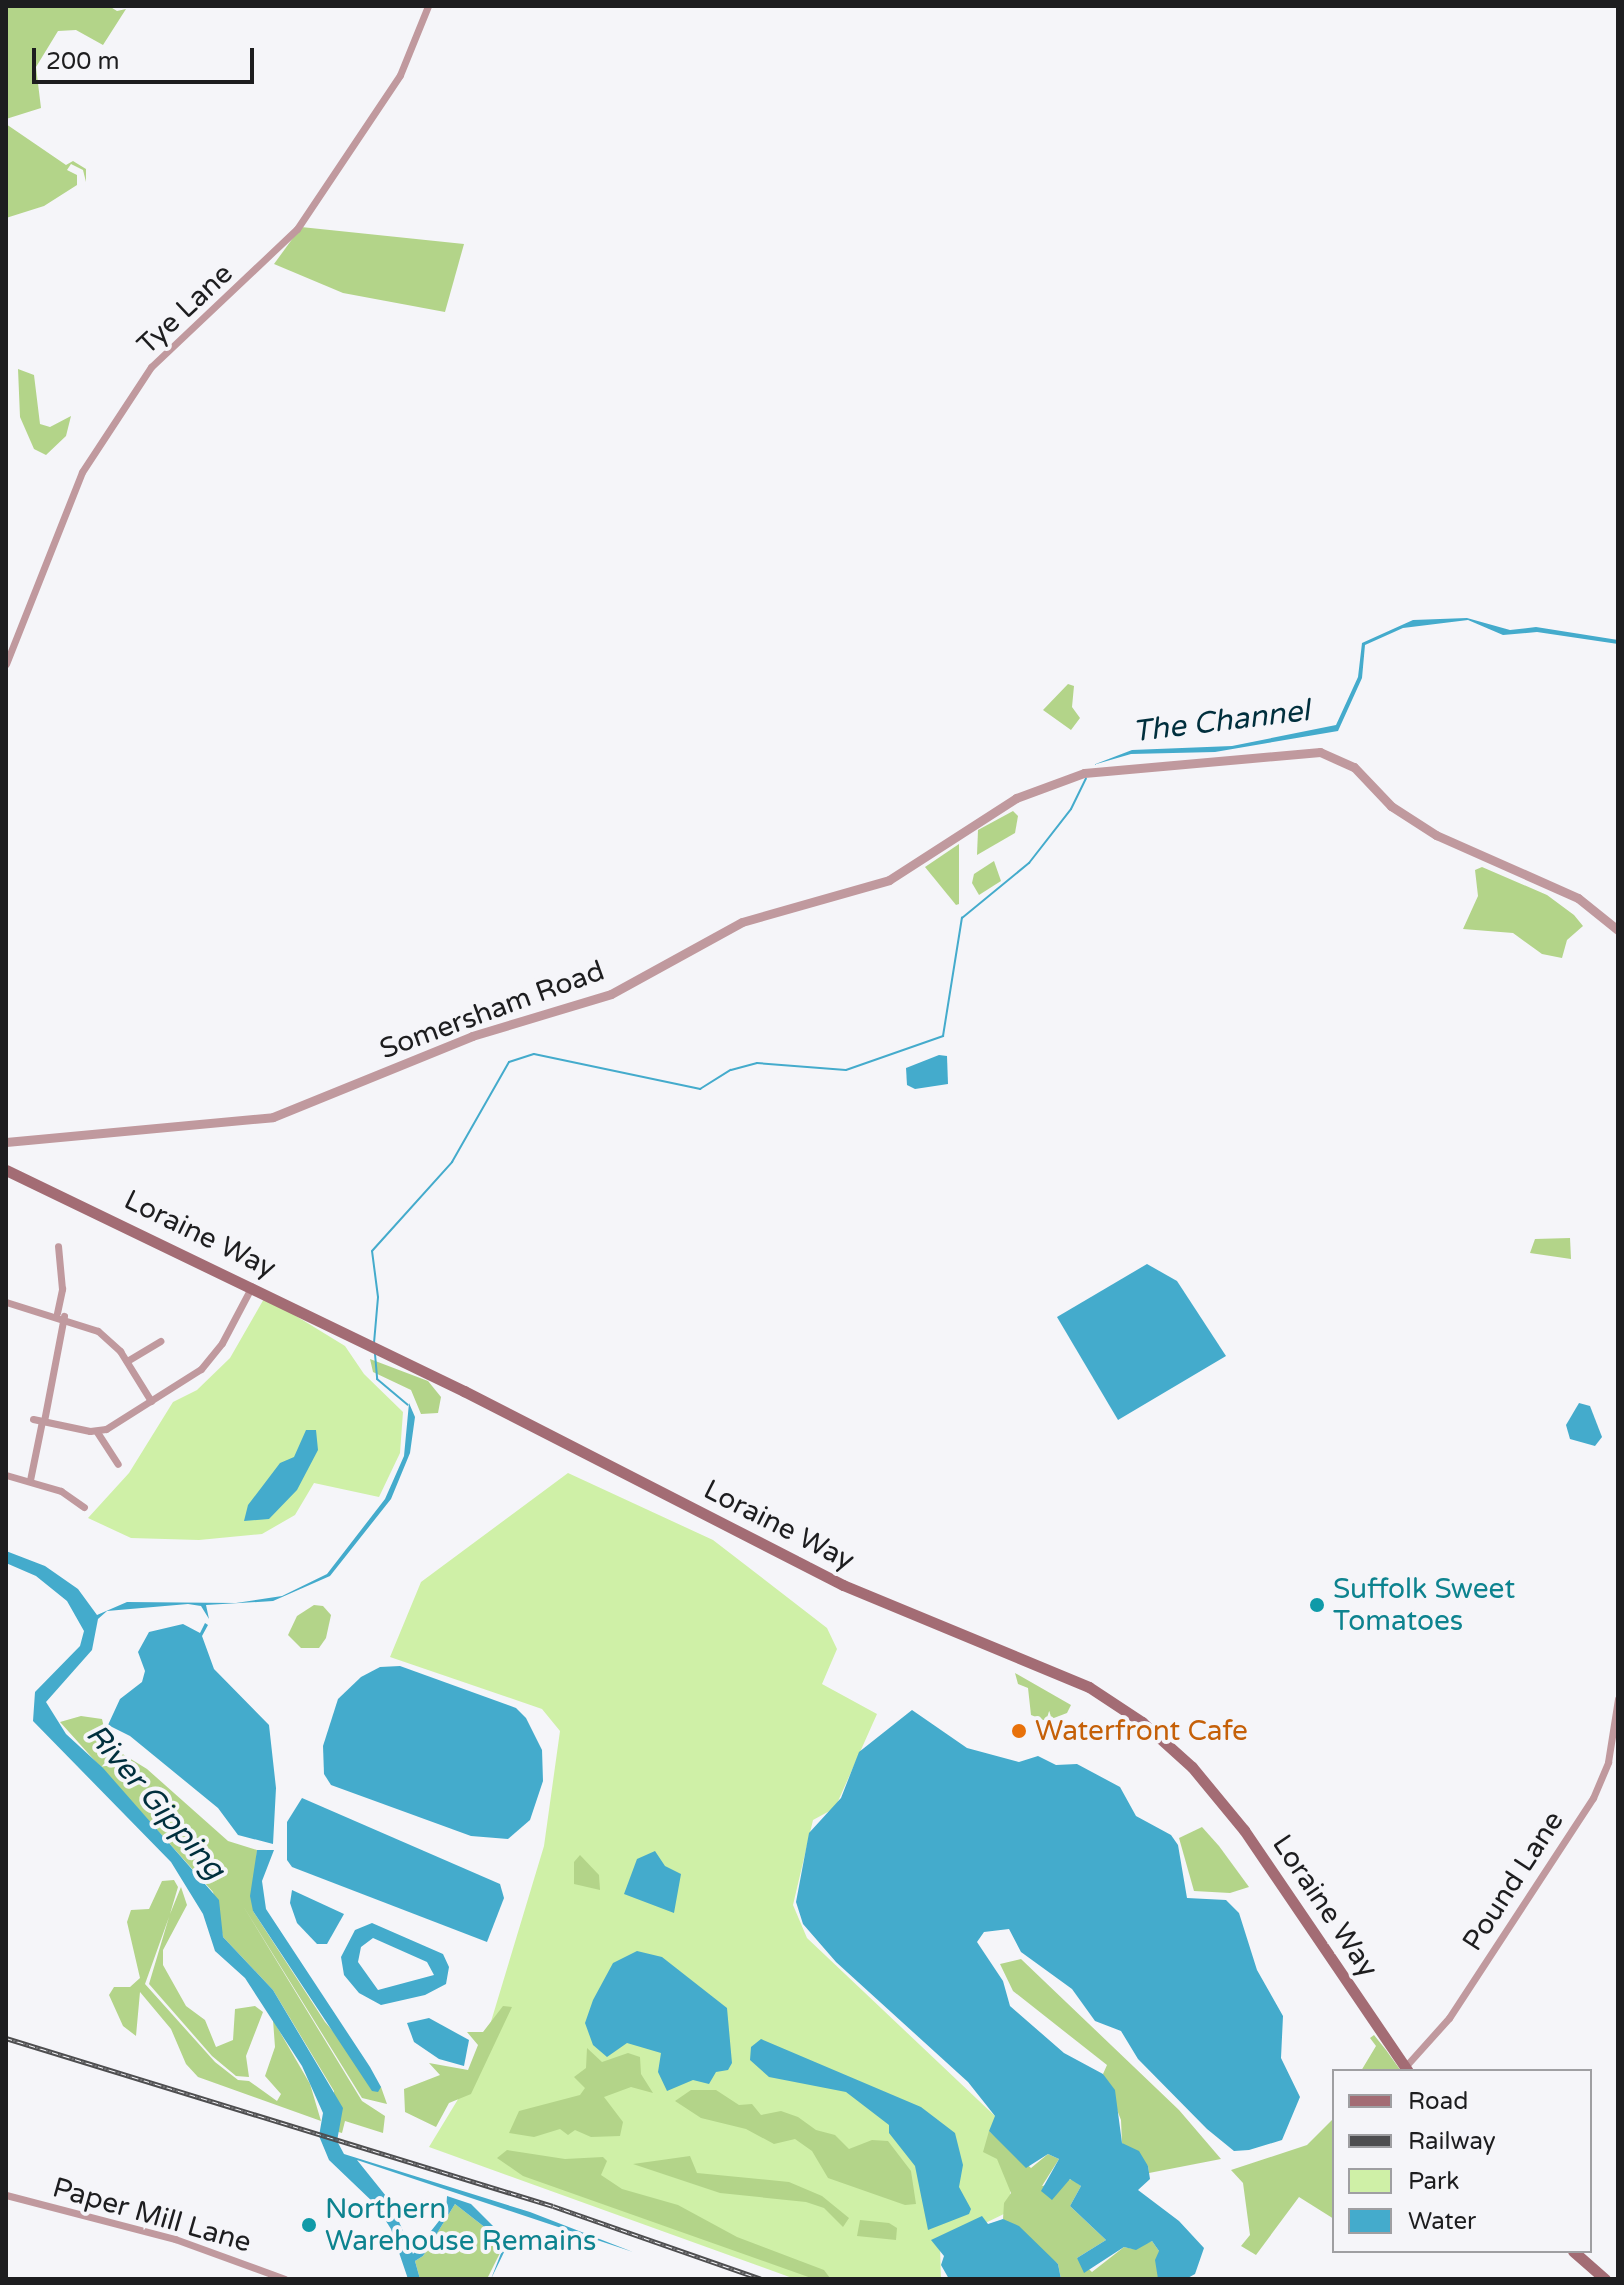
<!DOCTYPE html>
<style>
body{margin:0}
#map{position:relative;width:1624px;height:2285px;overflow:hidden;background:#f5f5f9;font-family:"Varela Round",sans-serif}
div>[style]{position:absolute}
.green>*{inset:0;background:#cff0a7}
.forest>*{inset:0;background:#b3d489}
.water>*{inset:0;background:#44abcc}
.stream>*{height:2px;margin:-1px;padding:0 1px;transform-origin:1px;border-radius:1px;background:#44abcc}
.minor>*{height:7px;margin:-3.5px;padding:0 3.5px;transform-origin:3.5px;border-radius:3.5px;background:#c0999e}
.tertiary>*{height:9px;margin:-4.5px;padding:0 4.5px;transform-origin:4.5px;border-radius:4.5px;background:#c0999e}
.secondary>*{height:11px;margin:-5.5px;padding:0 5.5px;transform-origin:5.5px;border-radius:5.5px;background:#a36c74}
.rail>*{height:5px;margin-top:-2.5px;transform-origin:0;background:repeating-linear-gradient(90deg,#f5f5f9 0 6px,#4e4e50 0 12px);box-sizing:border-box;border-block:2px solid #4e4e50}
.dots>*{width:22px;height:22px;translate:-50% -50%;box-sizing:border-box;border:4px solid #f5f5f9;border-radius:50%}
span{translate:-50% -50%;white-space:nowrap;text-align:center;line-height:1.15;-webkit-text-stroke:8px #f5f5f9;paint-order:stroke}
.street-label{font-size:28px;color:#1d1d1f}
.culture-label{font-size:28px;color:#0d838f}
.left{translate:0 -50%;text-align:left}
.food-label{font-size:28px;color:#c56008}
.water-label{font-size:30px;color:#002f3d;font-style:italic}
.frame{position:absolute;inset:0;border:8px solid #1d1d1f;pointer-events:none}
.legend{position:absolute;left:1332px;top:2069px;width:260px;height:184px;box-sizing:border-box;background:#f5f5f9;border:2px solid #9f9fa2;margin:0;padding:10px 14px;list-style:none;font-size:24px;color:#1d1d1f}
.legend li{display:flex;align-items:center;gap:16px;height:40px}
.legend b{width:40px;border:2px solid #9f9fa2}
.scale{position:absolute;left:32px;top:48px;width:222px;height:36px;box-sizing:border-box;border:4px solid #1d1d1f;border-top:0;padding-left:10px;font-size:24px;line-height:28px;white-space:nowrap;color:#1d1d1f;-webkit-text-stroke:6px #f5f5f9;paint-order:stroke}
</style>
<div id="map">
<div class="green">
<i style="clip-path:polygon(265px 1297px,345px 1346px,364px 1374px,403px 1412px,400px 1453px,379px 1497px,314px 1483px,295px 1515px,262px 1534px,199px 1540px,131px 1538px,88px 1518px,129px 1473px,173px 1402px,197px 1390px,230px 1358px)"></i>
<i style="clip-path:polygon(568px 1473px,713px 1540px,827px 1628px,837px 1649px,822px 1684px,877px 1714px,835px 1808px,813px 1820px,793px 1905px,807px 1938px,996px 2117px,989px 2133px,1013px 2168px,1008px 2212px,940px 2245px,941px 2279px,795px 2279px,429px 2147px,477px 2068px,544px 1846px,560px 1731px,542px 1709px,390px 1657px,421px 1582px)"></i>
</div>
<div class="forest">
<i style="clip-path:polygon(6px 6px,109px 6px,117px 11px,126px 9px,103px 45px,76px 30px,58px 31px,36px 67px,41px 108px,6px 119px)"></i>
<i style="clip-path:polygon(6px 124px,66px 165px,73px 161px,86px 169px,86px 182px,83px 170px,71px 164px,67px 170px,77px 175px,77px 185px,44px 206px,6px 218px)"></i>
<i style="clip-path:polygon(301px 227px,464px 244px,445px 312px,343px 293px,274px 264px)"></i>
<i style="clip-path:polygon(18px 369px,34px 375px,40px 424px,50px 427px,71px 416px,66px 436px,46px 455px,34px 449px,20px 417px)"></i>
<i style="clip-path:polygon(1068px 684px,1074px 686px,1072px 707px,1080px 718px,1071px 730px,1043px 710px)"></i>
<i style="clip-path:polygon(1013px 811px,1018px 816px,1015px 833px,977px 855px,978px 830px)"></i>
<i style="clip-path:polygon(959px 844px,959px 904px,956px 905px,925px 867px)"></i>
<i style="clip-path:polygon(994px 861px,1001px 881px,979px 895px,972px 883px,974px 874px)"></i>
<i style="clip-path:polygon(1482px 867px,1547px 895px,1574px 915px,1583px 926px,1567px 940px,1562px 958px,1542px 954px,1513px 933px,1463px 929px,1478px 896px,1475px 870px)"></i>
<i style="clip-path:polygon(1570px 1238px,1571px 1259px,1530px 1253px,1535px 1239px)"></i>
<i style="clip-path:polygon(370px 1359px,428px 1381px,441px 1397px,438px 1413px,421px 1414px,411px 1390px,373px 1372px)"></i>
<i style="clip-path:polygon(314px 1605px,323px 1606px,331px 1615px,326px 1638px,319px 1648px,301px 1648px,288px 1635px,297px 1616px)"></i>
<i style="clip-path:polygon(1015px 1673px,1071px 1705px,1067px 1713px,1046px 1721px,1031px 1715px,1028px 1688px,1018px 1684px)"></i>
<i style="clip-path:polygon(81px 1716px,102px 1719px,108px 1745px,147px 1769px,228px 1841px,257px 1850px,253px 1911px,325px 2022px,381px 2087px,387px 2104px,362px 2098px,242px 1904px,362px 2101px,385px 2116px,383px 2133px,345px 2121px,342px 2133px,335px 2131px,334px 2091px,273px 1990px,223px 1937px,213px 1892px,60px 1722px)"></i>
<i style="clip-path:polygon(1202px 1827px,1219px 1846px,1249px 1887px,1230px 1893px,1194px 1891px,1179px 1838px)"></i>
<i style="clip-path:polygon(580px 1855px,599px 1875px,600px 1890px,574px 1884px,574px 1862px)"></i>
<i style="clip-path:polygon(174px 1880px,178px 1887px,170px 1914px,181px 1887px,187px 1905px,163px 1950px,163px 1965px,186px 2006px,205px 2020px,216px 2047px,233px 2040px,235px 2009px,255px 2006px,263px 2012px,246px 2056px,249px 2077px,236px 2076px,212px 2056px,149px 1984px,169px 1917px,145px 1984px,215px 2062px,238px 2080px,249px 2081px,277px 2101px,281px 2094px,265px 2076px,275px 2047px,273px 2020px,310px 2084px,321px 2121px,198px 2077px,186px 2064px,171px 2029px,140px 1992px,136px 2036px,123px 2026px,109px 1995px,114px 1987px,130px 1987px,140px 1978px,127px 1922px,131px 1910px,149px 1909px,162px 1881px)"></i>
<i style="clip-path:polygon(1021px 1959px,1179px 2110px,1221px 2159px,1149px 2173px,1148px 2166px,1122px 2143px,1121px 2120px,1103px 2074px,1107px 2065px,1013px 1991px,1000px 1964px)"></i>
<i style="clip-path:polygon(503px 2006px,512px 2007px,471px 2094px,449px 2103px,436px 2127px,405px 2112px,404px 2089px,440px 2075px,429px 2063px,468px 2070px,478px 2045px,467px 2032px,483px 2032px)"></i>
<i style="clip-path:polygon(1374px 2035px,1386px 2050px,1401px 2071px,1361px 2071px,1376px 2046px,1370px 2038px)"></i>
<i style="clip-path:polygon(587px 2048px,602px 2062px,628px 2053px,640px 2057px,641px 2074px,653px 2093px,631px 2087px,604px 2097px,623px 2122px,620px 2136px,591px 2137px,575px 2130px,568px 2135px,560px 2129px,534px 2137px,509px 2133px,519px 2111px,580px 2095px,585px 2088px,574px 2077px,586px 2068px)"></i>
<i style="clip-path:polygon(691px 2090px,716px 2090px,739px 2105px,752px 2104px,761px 2115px,781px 2111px,798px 2117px,816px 2130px,835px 2135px,849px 2149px,872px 2140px,888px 2141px,911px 2171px,916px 2204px,905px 2205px,828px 2178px,812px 2151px,795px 2139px,774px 2144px,746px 2129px,701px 2118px,675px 2101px)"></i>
<i style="clip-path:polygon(1334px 2118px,1334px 2219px,1299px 2197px,1256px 2255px,1241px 2246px,1250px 2235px,1243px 2183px,1231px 2170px,1307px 2145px)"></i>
<i style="clip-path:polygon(989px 2131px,1031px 2168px,1048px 2154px,1059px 2159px,1042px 2186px,1072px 2179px,1081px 2186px,1070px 2206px,1106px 2240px,1077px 2258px,1092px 2272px,1124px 2247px,1133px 2249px,1152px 2241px,1159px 2251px,1158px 2279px,1061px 2279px,1058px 2264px,1003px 2219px,1004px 2203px,1011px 2193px,997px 2159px,983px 2152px)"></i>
<i style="clip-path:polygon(507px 2150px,565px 2159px,603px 2157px,607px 2161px,601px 2175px,622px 2189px,678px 2205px,737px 2237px,824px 2270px,830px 2278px,814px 2279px,523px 2176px,497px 2158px)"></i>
<i style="clip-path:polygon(690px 2156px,697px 2173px,789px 2182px,822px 2196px,849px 2218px,843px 2227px,824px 2208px,806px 2202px,720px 2193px,633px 2164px)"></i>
<i style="clip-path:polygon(455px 2204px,505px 2243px,487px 2279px,420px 2279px,415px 2261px,423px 2256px)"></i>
<i style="clip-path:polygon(860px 2220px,889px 2223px,897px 2228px,896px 2240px,857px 2236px)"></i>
</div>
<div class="water">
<i style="clip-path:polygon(1467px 618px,1510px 630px,1536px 627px,1618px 640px,1618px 644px,1537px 632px,1503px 635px,1468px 620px,1403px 628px,1365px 645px,1362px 678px,1338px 731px,1215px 752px,1131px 754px,1093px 765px,1132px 750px,1232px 746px,1336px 725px,1358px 677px,1362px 643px,1413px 620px)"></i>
<i style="clip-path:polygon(939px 1055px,947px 1056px,948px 1084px,915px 1089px,907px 1085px,906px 1068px)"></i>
<i style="clip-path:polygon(1147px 1264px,1177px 1281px,1226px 1356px,1118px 1420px,1057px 1317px)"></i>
<i style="clip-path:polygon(409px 1403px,415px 1417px,410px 1453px,391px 1499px,330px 1576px,273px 1601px,206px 1605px,209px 1619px,201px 1606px,188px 1604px,107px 1611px,98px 1619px,92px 1650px,46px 1702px,66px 1734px,103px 1768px,219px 1900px,223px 1937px,273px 1990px,343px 2108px,337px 2141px,344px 2154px,530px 2212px,633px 2252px,357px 2160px,390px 2201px,413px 2254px,446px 2212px,447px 2196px,471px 2204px,509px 2242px,491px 2279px,505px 2243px,455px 2204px,423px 2256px,415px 2261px,420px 2279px,408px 2279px,391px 2229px,375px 2204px,329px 2160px,319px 2136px,323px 2113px,302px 2066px,245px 1978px,215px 1951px,203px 1914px,171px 1862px,33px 1721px,35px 1692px,80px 1646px,84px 1631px,67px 1601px,36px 1576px,6px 1563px,6px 1551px,45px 1566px,78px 1589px,97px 1615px,127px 1602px,236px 1603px,282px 1596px,327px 1574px,385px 1499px,404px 1456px)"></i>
<i style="clip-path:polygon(1579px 1403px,1590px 1406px,1602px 1437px,1595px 1446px,1570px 1439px,1566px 1425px)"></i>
<i style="clip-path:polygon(306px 1430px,316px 1430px,318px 1450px,297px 1490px,269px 1519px,244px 1521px,248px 1505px,280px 1463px,294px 1457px)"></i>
<i style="clip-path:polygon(205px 1623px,208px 1625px,202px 1636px,214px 1669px,269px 1725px,276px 1788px,273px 1844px,238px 1835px,218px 1808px,130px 1736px,108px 1725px,120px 1699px,142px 1682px,145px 1671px,138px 1652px,149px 1632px,183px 1624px,200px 1633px)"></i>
<i style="clip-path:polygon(400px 1666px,516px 1708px,526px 1718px,542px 1750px,543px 1781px,530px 1820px,508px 1839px,471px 1836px,331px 1785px,324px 1774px,323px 1746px,338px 1699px,361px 1677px,380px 1667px)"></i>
<i style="clip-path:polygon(912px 1710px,967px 1748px,1019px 1762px,1038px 1756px,1056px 1765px,1077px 1764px,1120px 1787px,1136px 1816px,1171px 1835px,1178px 1845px,1187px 1898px,1226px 1900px,1239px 1913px,1257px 1970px,1283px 2016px,1281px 2058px,1300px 2097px,1282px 2140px,1249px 2150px,1234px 2151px,1207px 2129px,1138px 2059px,1121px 2031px,1095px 2021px,1072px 1989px,1021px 1952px,1009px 1929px,984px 1932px,977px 1942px,1003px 1981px,1010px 2006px,1064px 2053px,1103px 2074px,1115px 2090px,1122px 2143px,1139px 2151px,1148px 2166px,1150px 2179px,1138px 2190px,1179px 2221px,1204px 2248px,1195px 2274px,1186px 2279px,1158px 2279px,1155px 2260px,1159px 2251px,1152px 2241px,1136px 2250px,1124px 2247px,1084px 2273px,1077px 2258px,1106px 2240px,1070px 2206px,1081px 2186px,1070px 2179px,1052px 2200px,1041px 2191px,1059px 2159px,1048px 2154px,1026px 2168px,989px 2131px,995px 2116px,968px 2082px,836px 1962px,803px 1924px,796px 1902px,809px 1833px,841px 1798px,859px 1752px)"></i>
<i style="clip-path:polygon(302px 1798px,500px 1884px,504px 1898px,487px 1942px,292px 1867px,287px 1860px,287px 1822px)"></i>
<i style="clip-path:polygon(257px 1850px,274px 1850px,262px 1881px,266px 1909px,370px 2067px,381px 2087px,378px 2092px,372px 2091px,253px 1911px,250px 1896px)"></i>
<i style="clip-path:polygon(655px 1851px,665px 1866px,681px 1874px,674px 1913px,624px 1894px,637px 1859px)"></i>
<i style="clip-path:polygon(292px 1890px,344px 1914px,327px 1944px,317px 1944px,297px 1923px,290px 1903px)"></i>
<i style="clip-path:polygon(evenodd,372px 1923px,443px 1954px,449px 1967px,446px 1984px,425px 1995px,381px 2005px,359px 1993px,344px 1975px,341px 1957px,355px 1930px,372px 1923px,373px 1938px,427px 1962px,434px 1975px,378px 1990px,358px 1962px,361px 1947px,373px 1938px)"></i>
<i style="clip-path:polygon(637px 1951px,662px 1957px,727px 2008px,732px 2063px,728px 2070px,716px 2072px,709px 2084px,693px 2080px,667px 2091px,658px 2072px,661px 2053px,627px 2043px,607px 2057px,593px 2045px,585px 2023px,593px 2000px,613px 1963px)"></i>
<i style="clip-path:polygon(429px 2018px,469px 2040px,464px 2066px,439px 2059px,414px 2042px,407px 2023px)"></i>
<i style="clip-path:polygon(761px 2039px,921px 2107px,955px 2133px,963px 2165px,959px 2187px,971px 2209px,969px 2214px,928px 2230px,915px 2166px,889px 2133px,889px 2125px,846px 2092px,769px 2077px,750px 2060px,751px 2047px)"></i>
<i style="clip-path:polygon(982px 2216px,988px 2224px,1003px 2219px,1019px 2226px,1058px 2264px,1061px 2279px,949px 2279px,941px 2265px,944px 2256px,931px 2240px)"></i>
</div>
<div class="stream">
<i style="left:374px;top:1343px;width:46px;rotate:-85deg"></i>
<i style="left:378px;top:1297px;width:46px;rotate:-97.4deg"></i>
<i style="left:372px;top:1251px;width:120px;rotate:-48deg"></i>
<i style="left:452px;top:1162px;width:115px;rotate:-60.3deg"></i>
<i style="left:509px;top:1062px;width:26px;rotate:-18deg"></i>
<i style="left:534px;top:1054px;width:170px;rotate:11.9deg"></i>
<i style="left:700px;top:1089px;width:36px;rotate:-32deg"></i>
<i style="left:731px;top:1070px;width:27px;rotate:-15deg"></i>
<i style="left:757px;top:1063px;width:89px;rotate:4.5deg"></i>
<i style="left:846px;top:1070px;width:103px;rotate:-19.3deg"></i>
<i style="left:943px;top:1036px;width:120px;rotate:-80.9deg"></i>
<i style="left:962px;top:918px;width:87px;rotate:-39.4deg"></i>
<i style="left:1029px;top:863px;width:68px;rotate:-52.1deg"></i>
<i style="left:1071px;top:809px;width:34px;rotate:-64deg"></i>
<i style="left:375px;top:1354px;width:25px;rotate:85deg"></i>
<i style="left:377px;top:1379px;width:40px;rotate:40deg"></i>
</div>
<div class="minor">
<i style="left:6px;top:664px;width:206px;rotate:-68.4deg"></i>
<i style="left:82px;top:472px;width:126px;rotate:-56.7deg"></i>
<i style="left:151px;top:367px;width:201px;rotate:-43.4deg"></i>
<i style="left:297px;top:229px;width:185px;rotate:-56.2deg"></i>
<i style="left:400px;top:75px;width:74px;rotate:-67.9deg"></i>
<i style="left:6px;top:1302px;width:96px;rotate:17.5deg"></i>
<i style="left:98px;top:1331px;width:30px;rotate:42deg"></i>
<i style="left:120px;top:1351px;width:59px;rotate:58.2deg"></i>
<i style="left:57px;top:1313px;width:25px;rotate:-78deg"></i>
<i style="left:62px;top:1289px;width:43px;rotate:-95.3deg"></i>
<i style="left:127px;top:1361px;width:39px;rotate:-31deg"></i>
<i style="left:33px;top:1419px;width:58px;rotate:11.9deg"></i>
<i style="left:90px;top:1431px;width:16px;rotate:-7deg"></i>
<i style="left:106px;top:1429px;width:112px;rotate:-32.3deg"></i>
<i style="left:201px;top:1369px;width:33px;rotate:-51deg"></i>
<i style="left:222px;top:1343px;width:64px;rotate:-62.2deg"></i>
<i style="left:44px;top:1421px;width:107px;rotate:-79.2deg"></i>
<i style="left:97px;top:1432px;width:38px;rotate:57deg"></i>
<i style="left:6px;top:1475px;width:57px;rotate:16.2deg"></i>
<i style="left:61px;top:1491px;width:28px;rotate:35deg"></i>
<i style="left:30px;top:1480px;width:60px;rotate:-78.5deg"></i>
<i style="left:1405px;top:2067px;width:66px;rotate:-48.1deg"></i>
<i style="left:1449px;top:2018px;width:263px;rotate:-56.8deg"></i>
<i style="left:1593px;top:1798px;width:39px;rotate:-67deg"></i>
<i style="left:1608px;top:1762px;width:64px;rotate:-81deg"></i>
<i style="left:6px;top:2195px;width:175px;rotate:14.6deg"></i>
<i style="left:175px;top:2239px;width:117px;rotate:20deg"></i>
</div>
<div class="tertiary">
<i style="left:6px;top:1142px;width:268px;rotate:-5.3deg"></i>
<i style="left:273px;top:1117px;width:215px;rotate:-22.1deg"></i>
<i style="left:472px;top:1036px;width:145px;rotate:-16.8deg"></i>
<i style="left:611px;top:994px;width:149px;rotate:-28.8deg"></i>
<i style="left:742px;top:922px;width:153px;rotate:-15.9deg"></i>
<i style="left:889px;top:880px;width:151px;rotate:-32.8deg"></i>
<i style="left:1016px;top:798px;width:72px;rotate:-20.2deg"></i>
<i style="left:1084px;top:773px;width:237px;rotate:-5.1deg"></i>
<i style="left:1320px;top:752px;width:37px;rotate:24deg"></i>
<i style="left:1354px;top:767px;width:54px;rotate:46.5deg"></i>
<i style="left:1391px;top:806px;width:54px;rotate:32.8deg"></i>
<i style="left:1436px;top:835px;width:155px;rotate:23.9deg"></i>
<i style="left:1578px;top:898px;width:51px;rotate:38.7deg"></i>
</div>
<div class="secondary">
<i style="left:6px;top:1170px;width:509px;rotate:25.76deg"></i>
<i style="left:464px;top:1391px;width:426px;rotate:27.1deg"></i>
<i style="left:843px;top:1585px;width:266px;rotate:22.5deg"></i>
<i style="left:1089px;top:1687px;width:64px;rotate:33.4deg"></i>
<i style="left:1142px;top:1722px;width:67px;rotate:42deg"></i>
<i style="left:1192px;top:1767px;width:82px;rotate:50.5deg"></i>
<i style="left:1244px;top:1830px;width:292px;rotate:55.8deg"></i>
<i style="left:1573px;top:2251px;width:43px;rotate:41.2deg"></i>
</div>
<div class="rail">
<i style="left:6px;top:2038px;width:572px;rotate:17.07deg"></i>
<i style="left:553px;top:2206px;width:220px;rotate:19.3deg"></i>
</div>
<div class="dots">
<i style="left:1317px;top:1605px;background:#0f9aa8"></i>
<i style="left:1019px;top:1731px;background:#e8710a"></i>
<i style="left:309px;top:2225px;background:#0f9aa8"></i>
</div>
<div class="street-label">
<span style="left:185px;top:309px;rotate:-43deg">Tye Lane</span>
<span style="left:492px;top:1010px;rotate:-20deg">Somersham Road</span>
<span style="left:200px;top:1234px;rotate:26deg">Loraine Way</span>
<span style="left:779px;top:1525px;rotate:27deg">Loraine Way</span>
<span style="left:1513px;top:1881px;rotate:-57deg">Pound Lane</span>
<span style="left:1325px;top:1906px;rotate:56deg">Loraine Way</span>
<span style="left:152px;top:2215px;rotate:16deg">Paper Mill Lane</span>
</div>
<div class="culture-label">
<span class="left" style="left:1333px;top:1605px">Suffolk Sweet<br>Tomatoes</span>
<span class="left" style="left:325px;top:2225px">Northern<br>Warehouse Remains</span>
</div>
<div class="food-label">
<span class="left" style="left:1035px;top:1731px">Waterfront Cafe</span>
</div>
<div class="water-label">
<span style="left:1221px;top:722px;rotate:-7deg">The Channel</span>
<span style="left:155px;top:1802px;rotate:49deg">River Gipping</span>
</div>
<div class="frame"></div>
<ul class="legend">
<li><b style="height:10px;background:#a36c74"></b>Road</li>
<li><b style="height:10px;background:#4e4e50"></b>Railway</li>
<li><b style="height:22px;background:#cff0a7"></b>Park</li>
<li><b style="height:22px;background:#44abcc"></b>Water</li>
</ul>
<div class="scale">200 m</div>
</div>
